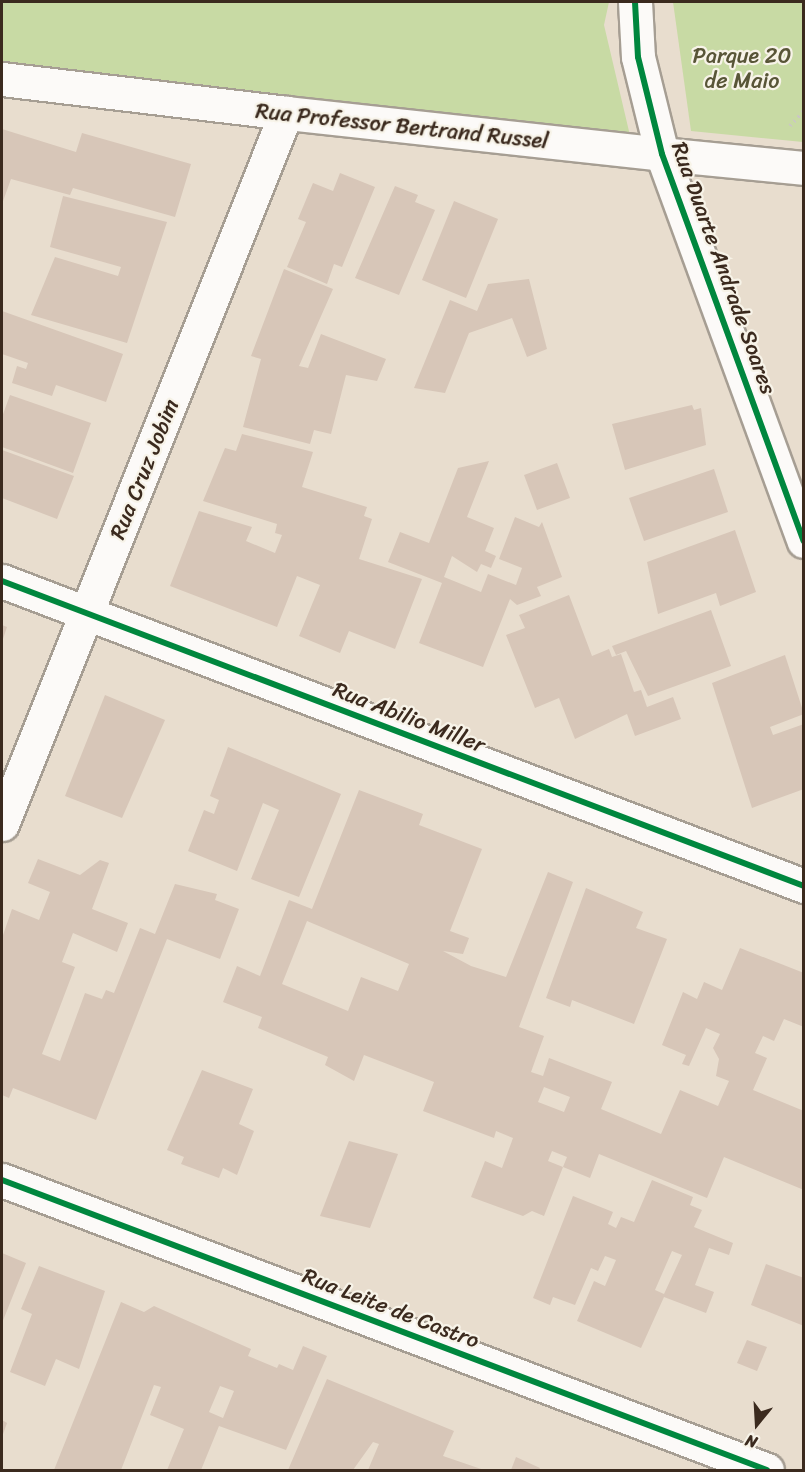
<!DOCTYPE html>
<style>
body{margin:0}
#map{position:relative;width:805px;height:1472px;overflow:hidden;background:#e8ddce;font-family:Sriracha,sans-serif}
div>[style]{position:absolute}
.green>*{inset:0;background:#c8daa4}
.building>*{inset:0;background:#d7c6b8}
.path>*{height:4px;margin-top:-2px;transform-origin:0;background:repeating-linear-gradient(90deg,#cac7c3 0 1.5px,transparent 0 6px)}
.roads{filter:drop-shadow(2px 0 #a69e93) drop-shadow(-2px 0 #a69e93) drop-shadow(0 2px #a69e93) drop-shadow(0 -2px #a69e93)}
.minor>*{height:33px;margin:-16.5px;padding:0 16.5px;transform-origin:16.5px;border-radius:16.5px;background:#fcfaf8}
.tertiary>*{height:33px;margin:-16.5px;padding:0 16.5px;transform-origin:16.5px;border-radius:16.5px;background:#fcfaf8}
.cycleway>*{height:6px;margin:-3px;padding:0 3px;transform-origin:3px;border-radius:3px;background:#00873e}
span{translate:-50% -50%;white-space:nowrap;text-align:center;line-height:1.15;-webkit-text-stroke:4.5px #f7f3e8;paint-order:stroke}
.park-label{font-size:22px;color:#585537}
.street-label{font-size:22px;color:#3b2a1e}
.frame{position:absolute;inset:0;border:3px solid #3b2a1e;pointer-events:none}
.north{position:absolute;left:727px;top:1394px;width:60px;height:60px;-webkit-text-stroke:4px #f7f3e8;paint-order:stroke;rotate:198deg;font-size:16px;font-weight:700;line-height:24px;text-align:center;color:#3b2a1e}
.north::after{content:'';display:block;margin:auto;width:21px;height:27px;background:#3b2a1e;clip-path:polygon(50% 0,100% 100%,50% 72%,0 100%)}
</style>
<div id="map">
<div class="green">
<i style="clip-path:polygon(2px 2px,609px 2px,604px 25px,632px 144px,2px 63px)"></i>
<i style="clip-path:polygon(673px 2px,803px 2px,803px 142px,691px 131px)"></i>
</div>
<div class="building">
<i style="clip-path:polygon(2px 129px,76px 152px,82px 133px,191px 164px,175px 217px,73px 188px,70px 195px,11px 179px,2px 204px)"></i>
<i style="clip-path:polygon(340px 173px,375px 187px,342px 267px,334px 264px,327px 284px,287px 267px,306px 222px,298px 219px,313px 183px,333px 191px)"></i>
<i style="clip-path:polygon(395px 186px,418px 195px,415px 202px,435px 210px,399px 295px,355px 278px)"></i>
<i style="clip-path:polygon(63px 196px,167px 222px,127px 343px,31px 315px,55px 257px,118px 276px,121px 267px,50px 247px)"></i>
<i style="clip-path:polygon(454px 201px,498px 219px,466px 298px,422px 280px)"></i>
<i style="clip-path:polygon(284px 269px,333px 289px,299px 366px,308px 368px,321px 334px,386px 359px,377px 381px,346px 375px,331px 434px,314px 430px,310px 444px,243px 427px,261px 359px,251px 356px)"></i>
<i style="clip-path:polygon(529px 279px,547px 349px,527px 357px,512px 318px,469px 333px,445px 393px,414px 388px,450px 300px,477px 311px,488px 284px)"></i>
<i style="clip-path:polygon(2px 311px,123px 354px,106px 402px,56px 385px,52px 396px,12px 383px,17px 366px,26px 369px,28px 363px,2px 354px)"></i>
<i style="clip-path:polygon(10px 395px,91px 423px,73px 473px,2px 447px,2px 417px)"></i>
<i style="clip-path:polygon(692px 405px,694px 410px,701px 408px,706px 445px,625px 470px,612px 424px)"></i>
<i style="clip-path:polygon(242px 434px,313px 452px,302px 487px,367px 507px,364px 516px,372px 519px,359px 559px,422px 579px,395px 649px,349px 631px,340px 653px,299px 636px,320px 585px,297px 576px,277px 627px,170px 586px,199px 511px,252px 527px,246px 541px,275px 553px,282px 535px,275px 533px,277px 524px,203px 501px,225px 448px,236px 451px)"></i>
<i style="clip-path:polygon(2px 450px,74px 476px,57px 519px,2px 498px)"></i>
<i style="clip-path:polygon(489px 461px,467px 517px,494px 528px,485px 551px,496px 556px,491px 568px,481px 564px,477px 572px,452px 556px,444px 577px,481px 592px,488px 574px,516px 585px,522px 568px,499px 559px,515px 517px,539px 527px,542px 522px,562px 577px,537px 587px,541px 596px,517px 605px,510px 599px,483px 667px,419px 643px,442px 583px,388px 562px,400px 532px,429px 543px,458px 468px)"></i>
<i style="clip-path:polygon(557px 463px,570px 498px,537px 510px,524px 475px)"></i>
<i style="clip-path:polygon(714px 469px,728px 512px,644px 541px,629px 498px)"></i>
<i style="clip-path:polygon(735px 530px,756px 592px,720px 606px,716px 593px,658px 614px,647px 562px)"></i>
<i style="clip-path:polygon(569px 595px,592px 656px,609px 649px,612px 657px,621px 654px,634px 692px,641px 690px,647px 707px,673px 697px,681px 719px,635px 736px,627px 714px,575px 739px,559px 698px,535px 708px,506px 635px,525px 628px,519px 615px)"></i>
<i style="clip-path:polygon(711px 610px,731px 666px,648px 696px,626px 651px,616px 655px,612px 646px)"></i>
<i style="clip-path:polygon(2px 625px,7px 627px,2px 642px)"></i>
<i style="clip-path:polygon(785px 655px,804px 714px,770px 727px,773px 735px,804px 724px,804px 789px,752px 808px,712px 683px)"></i>
<i style="clip-path:polygon(105px 695px,165px 720px,122px 818px,65px 796px)"></i>
<i style="clip-path:polygon(228px 747px,341px 794px,299px 897px,251px 879px,279px 810px,263px 803px,237px 871px,188px 851px,204px 810px,214px 814px,219px 800px,210px 796px)"></i>
<i style="clip-path:polygon(evenodd,359px 790px,423px 814px,419px 825px,482px 849px,450px 931px,469px 938px,463px 954px,443px 951px,471px 966px,506px 977px,548px 872px,573px 882px,519px 1027px,544px 1036px,531px 1072px,543px 1076px,549px 1058px,612px 1082px,601px 1109px,661px 1134px,680px 1090px,718px 1106px,729px 1081px,716px 1076px,719px 1059px,713px 1048px,720px 1034px,706px 1028px,689px 1066px,682px 1064px,686px 1055px,662px 1045px,683px 992px,697px 999px,704px 982px,722px 990px,740px 948px,804px 973px,804px 1027px,784px 1019px,774px 1041px,763px 1036px,755px 1053px,767px 1058px,753px 1090px,804px 1111px,804px 1190px,724px 1157px,707px 1198px,599px 1154px,590px 1178px,563px 1167px,567px 1157px,552px 1151px,548px 1161px,563px 1167px,544px 1216px,532px 1211px,523px 1216px,471px 1197px,485px 1161px,502px 1168px,513px 1138px,496px 1131px,494px 1138px,423px 1111px,434px 1082px,364px 1055px,354px 1081px,325px 1065px,328px 1057px,258px 1028px,262px 1017px,223px 1002px,237px 966px,260px 976px,289px 900px,312px 909px,359px 790px,307px 921px,409px 964px,398px 991px,361px 977px,348px 1011px,282px 984px,307px 921px,359px 790px,544px 1087px,570px 1097px,564px 1112px,538px 1102px,544px 1087px)"></i>
<i style="clip-path:polygon(38px 859px,80px 875px,100px 860px,109px 863px,92px 909px,128px 923px,117px 952px,73px 933px,62px 962px,75px 967px,42px 1054px,60px 1061px,85px 993px,102px 999px,106px 990px,114px 993px,140px 928px,155px 934px,175px 884px,217px 894px,215px 900px,239px 909px,220px 959px,167px 939px,96px 1120px,13px 1088px,9px 1098px,2px 1095px,2px 938px,12px 909px,39px 920px,50px 892px,28px 883px)"></i>
<i style="clip-path:polygon(586px 888px,643px 912px,636px 928px,667px 939px,634px 1024px,572px 1000px,570px 1007px,546px 998px)"></i>
<i style="clip-path:polygon(202px 1070px,253px 1089px,239px 1124px,254px 1131px,237px 1175px,223px 1168px,219px 1178px,181px 1164px,184px 1157px,167px 1150px)"></i>
<i style="clip-path:polygon(349px 1141px,398px 1154px,370px 1228px,320px 1216px)"></i>
<i style="clip-path:polygon(evenodd,652px 1180px,693px 1197px,690px 1205px,702px 1210px,694px 1227px,733px 1243px,729px 1255px,709px 1248px,695px 1285px,714px 1292px,706px 1313px,664px 1297px,641px 1348px,577px 1321px,594px 1281px,605px 1286px,616px 1260px,605px 1256px,598px 1271px,591px 1268px,575px 1305px,553px 1297px,550px 1305px,533px 1298px,573px 1196px,613px 1212px,608px 1224px,616px 1228px,621px 1217px,634px 1222px,652px 1180px,672px 1251px,682px 1255px,664px 1294px,655px 1290px,672px 1251px)"></i>
<i style="clip-path:polygon(2px 1253px,26px 1263px,2px 1323px)"></i>
<i style="clip-path:polygon(766px 1264px,804px 1278px,804px 1326px,751px 1305px)"></i>
<i style="clip-path:polygon(39px 1266px,105px 1291px,79px 1369px,56px 1359px,45px 1386px,10px 1372px,32px 1314px,21px 1309px)"></i>
<i style="clip-path:polygon(evenodd,121px 1302px,144px 1312px,154px 1306px,251px 1349px,248px 1356px,277px 1368px,279px 1364px,293px 1370px,303px 1346px,327px 1356px,286px 1450px,219px 1426px,201px 1470px,167px 1470px,184px 1429px,150px 1415px,161px 1387px,154px 1385px,121px 1470px,54px 1470px,121px 1302px,220px 1386px,234px 1391px,223px 1418px,209px 1412px,220px 1386px)"></i>
<i style="clip-path:polygon(747px 1340px,767px 1347px,757px 1371px,737px 1363px)"></i>
<i style="clip-path:polygon(327px 1379px,454px 1431px,443px 1456px,484px 1470px,368px 1470px,379px 1444px,373px 1442px,353px 1470px,288px 1470px)"></i>
<i style="clip-path:polygon(2px 1420px,7px 1423px,2px 1437px)"></i>
<i style="clip-path:polygon(516px 1457px,540px 1468px,539px 1470px,511px 1470px)"></i>
</div>
<div class="path">
<i style="left:790px;top:126px;width:21px;rotate:-47deg"></i>
</div>
<div class="roads">
<div class="minor">
<i style="left:2px;top:79px;width:286px;rotate:6.8deg"></i>
<i style="left:662px;top:154px;width:143px;rotate:5.6deg"></i>
<i style="left:2px;top:581px;width:858px;rotate:20.82deg"></i>
<i style="left:2px;top:1180px;width:818px;rotate:20.76deg"></i>
</div>
<div class="tertiary">
<i style="left:635px;top:2px;width:55px;rotate:86.9deg"></i>
<i style="left:638px;top:57px;width:100px;rotate:76.1deg"></i>
<i style="left:662px;top:154px;width:412px;rotate:69.9deg"></i>
<i style="left:2px;top:824px;width:766px;rotate:-68.23deg"></i>
<i style="left:286px;top:113px;width:378px;rotate:6.2deg"></i>
</div>
</div>
<div class="cycleway">
<i style="left:635px;top:2px;width:55px;rotate:86.9deg"></i>
<i style="left:638px;top:57px;width:100px;rotate:76.1deg"></i>
<i style="left:662px;top:154px;width:412px;rotate:69.9deg"></i>
<i style="left:2px;top:581px;width:858px;rotate:20.82deg"></i>
<i style="left:2px;top:1180px;width:818px;rotate:20.76deg"></i>
</div>
<div class="park-label">
<span style="left:742px;top:68px">Parque 20<br>de Maio</span>
</div>
<div class="street-label">
<span style="left:402px;top:126px;rotate:6deg">Rua Professor Bertrand Russel</span>
<span style="left:724px;top:268px;rotate:70deg">Rua Duarte Andrade Soares</span>
<span style="left:144px;top:469px;rotate:-68deg">Rua Cruz Jobim</span>
<span style="left:409px;top:717px;rotate:21deg">Rua Abilio Miller</span>
<span style="left:391px;top:1308px;rotate:21deg">Rua Leite de Castro</span>
</div>
<div class="frame"></div>
<div class="north">N</div>
</div>
